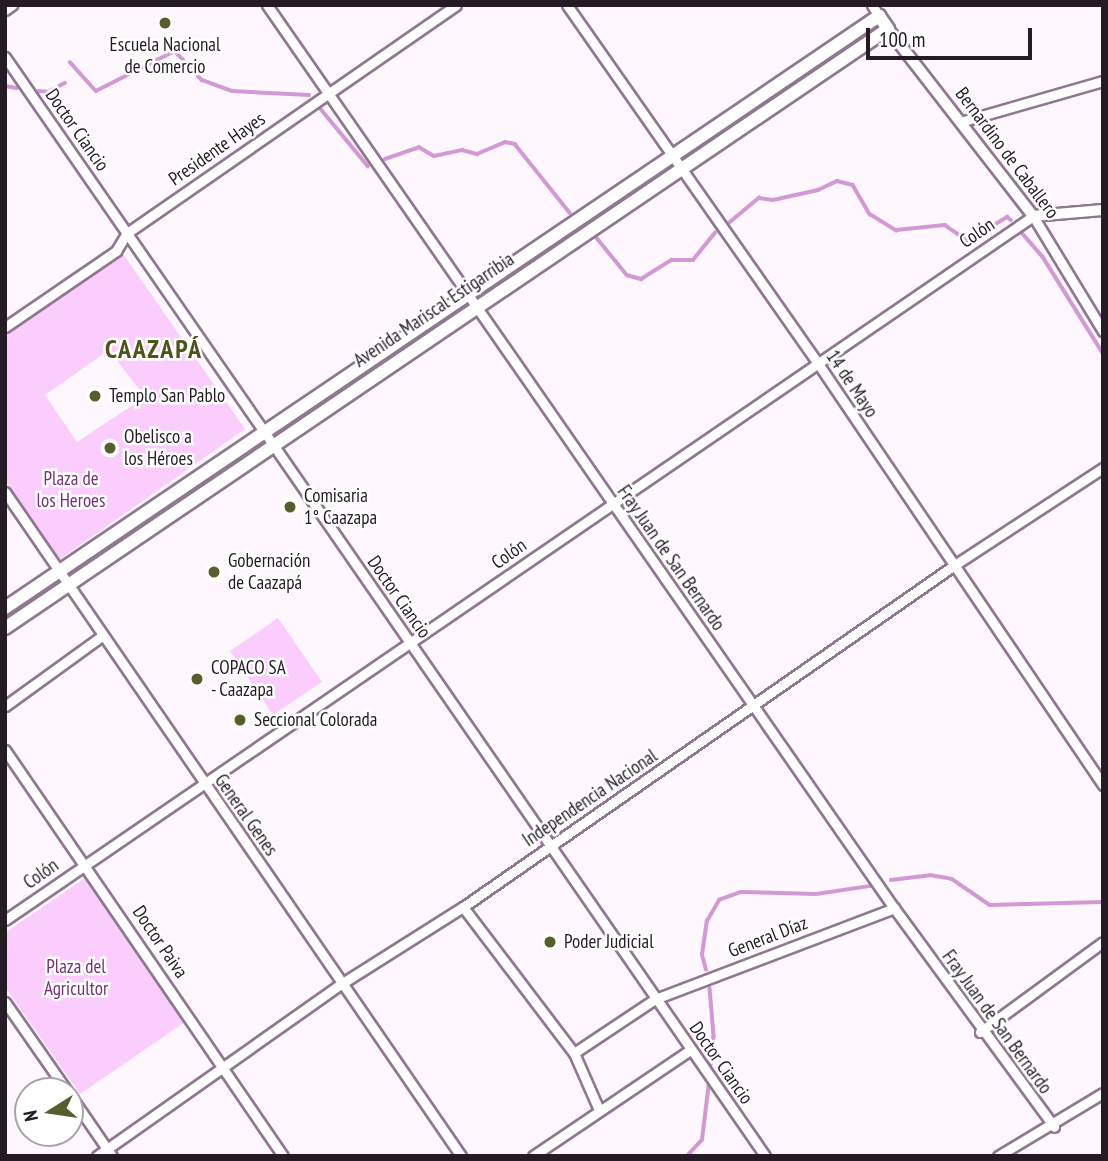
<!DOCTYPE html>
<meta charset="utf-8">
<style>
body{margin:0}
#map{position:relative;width:1108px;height:1161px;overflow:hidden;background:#fef8fe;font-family:"PT Sans Narrow",sans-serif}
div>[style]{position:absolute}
.green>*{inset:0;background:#facdfc}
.stream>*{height:3.5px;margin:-1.75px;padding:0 1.75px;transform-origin:1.75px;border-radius:1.75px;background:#d299d5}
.roads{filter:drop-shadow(2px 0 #8f7890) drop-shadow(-2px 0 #8f7890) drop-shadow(0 2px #8f7890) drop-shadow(0 -2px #8f7890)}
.minor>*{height:9px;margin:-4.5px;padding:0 4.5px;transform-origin:4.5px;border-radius:4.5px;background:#fff}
.tertiary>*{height:10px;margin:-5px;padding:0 5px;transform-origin:5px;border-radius:5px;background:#fff}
.secondary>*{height:12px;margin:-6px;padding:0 6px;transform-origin:6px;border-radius:6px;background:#fff}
.dots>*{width:19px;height:19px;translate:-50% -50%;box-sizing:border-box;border:4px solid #fff;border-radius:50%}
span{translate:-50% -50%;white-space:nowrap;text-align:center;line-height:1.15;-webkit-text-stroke:5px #fff;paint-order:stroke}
.poi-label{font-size:19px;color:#241b25}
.left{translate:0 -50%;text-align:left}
.street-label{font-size:19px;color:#241b25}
.park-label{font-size:19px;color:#743078}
.district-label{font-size:26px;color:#4d5319;font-weight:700;letter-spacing:2px}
.frame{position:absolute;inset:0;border:7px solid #241b25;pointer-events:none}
.north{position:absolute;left:14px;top:1077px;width:70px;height:70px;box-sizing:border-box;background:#fff;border:2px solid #a7a4a8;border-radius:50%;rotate:258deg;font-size:19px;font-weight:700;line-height:28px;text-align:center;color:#241b25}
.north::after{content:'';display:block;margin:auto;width:24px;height:32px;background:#575d2b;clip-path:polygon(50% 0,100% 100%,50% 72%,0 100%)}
.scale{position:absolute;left:866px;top:28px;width:166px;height:32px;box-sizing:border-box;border:4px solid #241b25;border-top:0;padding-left:9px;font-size:21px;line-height:24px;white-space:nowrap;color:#241b25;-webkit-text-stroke:5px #fff;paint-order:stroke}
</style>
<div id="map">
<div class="green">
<i style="clip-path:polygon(evenodd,121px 251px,245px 429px,60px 559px,5px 480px,5px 333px,121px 251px,109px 350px,145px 397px,77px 442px,45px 395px,109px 350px)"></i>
<i style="clip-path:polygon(278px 618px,322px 682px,273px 715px,230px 651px)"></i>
<i style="clip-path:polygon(85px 878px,185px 1022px,80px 1094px,5px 987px,5px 933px)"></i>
</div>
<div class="stream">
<i style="left:70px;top:62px;width:39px;rotate:48deg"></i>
<i style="left:96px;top:91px;width:89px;rotate:-26.9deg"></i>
<i style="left:175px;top:51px;width:40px;rotate:47deg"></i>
<i style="left:202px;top:80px;width:32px;rotate:20deg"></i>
<i style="left:232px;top:91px;width:77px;rotate:3deg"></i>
<i style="left:5px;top:86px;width:12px;rotate:9deg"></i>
<i style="left:39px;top:91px;width:9px;rotate:6deg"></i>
<i style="left:48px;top:92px;width:19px;rotate:-28deg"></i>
<i style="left:321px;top:109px;width:74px;rotate:50.5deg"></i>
<i style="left:385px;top:159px;width:36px;rotate:-19deg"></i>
<i style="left:419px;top:147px;width:17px;rotate:31deg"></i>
<i style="left:434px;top:156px;width:29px;rotate:-12deg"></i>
<i style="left:462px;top:150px;width:16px;rotate:15deg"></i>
<i style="left:477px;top:154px;width:30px;rotate:-23deg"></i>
<i style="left:505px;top:142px;width:10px;rotate:11deg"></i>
<i style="left:515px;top:144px;width:88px;rotate:51.4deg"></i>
<i style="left:730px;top:222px;width:38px;rotate:-40deg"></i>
<i style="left:759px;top:198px;width:14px;rotate:8deg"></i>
<i style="left:773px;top:200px;width:46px;rotate:-12.5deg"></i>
<i style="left:818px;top:190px;width:21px;rotate:-25deg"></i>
<i style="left:837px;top:181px;width:16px;rotate:14deg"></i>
<i style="left:853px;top:185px;width:34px;rotate:60deg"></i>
<i style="left:870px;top:214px;width:31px;rotate:32deg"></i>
<i style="left:896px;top:230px;width:49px;rotate:-5.8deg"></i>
<i style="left:945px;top:225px;width:28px;rotate:35deg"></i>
<i style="left:968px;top:241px;width:46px;rotate:-31.6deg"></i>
<i style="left:1007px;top:217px;width:5px;rotate:37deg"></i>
<i style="left:1023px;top:234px;width:30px;rotate:49deg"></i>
<i style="left:1043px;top:257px;width:113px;rotate:58deg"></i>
<i style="left:597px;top:238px;width:48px;rotate:51deg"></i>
<i style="left:627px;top:275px;width:15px;rotate:16deg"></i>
<i style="left:641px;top:279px;width:36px;rotate:-32deg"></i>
<i style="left:672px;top:260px;width:21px"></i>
<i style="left:693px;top:260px;width:35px;rotate:-51deg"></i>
<i style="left:891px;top:880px;width:39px;rotate:-7deg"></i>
<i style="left:930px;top:875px;width:22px;rotate:10deg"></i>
<i style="left:952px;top:879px;width:46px;rotate:34.4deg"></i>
<i style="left:990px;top:905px;width:113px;rotate:-1.5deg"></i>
<i style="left:706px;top:970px;width:16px;rotate:-105deg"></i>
<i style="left:702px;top:955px;width:34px;rotate:-82deg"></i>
<i style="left:707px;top:921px;width:24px;rotate:-60deg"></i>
<i style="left:719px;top:900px;width:23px;rotate:-20deg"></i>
<i style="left:741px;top:892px;width:75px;rotate:1.5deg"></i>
<i style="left:816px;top:894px;width:55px;rotate:-8.4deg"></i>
<i style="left:710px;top:988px;width:48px;rotate:85.2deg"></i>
<i style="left:714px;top:1036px;width:30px;rotate:96deg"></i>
<i style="left:687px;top:1156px;width:22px;rotate:-47deg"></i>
<i style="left:702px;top:1140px;width:58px;rotate:-83.1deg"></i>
</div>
<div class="roads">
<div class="minor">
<i style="left:267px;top:5px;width:1099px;rotate:55.23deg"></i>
<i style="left:894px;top:908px;width:271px;rotate:53.8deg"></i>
<i style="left:567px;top:5px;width:436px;rotate:55deg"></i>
<i style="left:817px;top:362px;width:511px;rotate:55.94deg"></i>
<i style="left:872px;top:5px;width:13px;rotate:58deg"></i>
<i style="left:5px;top:10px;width:9px;rotate:-36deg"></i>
<i style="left:5px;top:57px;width:1336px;rotate:55.33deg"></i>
<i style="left:960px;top:122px;width:149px;rotate:-16deg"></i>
<i style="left:5px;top:327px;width:135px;rotate:-34.4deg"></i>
<i style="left:116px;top:251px;width:21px;rotate:-59deg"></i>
<i style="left:127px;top:233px;width:400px;rotate:-34.7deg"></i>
<i style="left:5px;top:492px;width:806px;rotate:55.52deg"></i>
<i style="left:5px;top:706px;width:121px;rotate:-35.9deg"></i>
<i style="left:5px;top:750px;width:492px;rotate:55.6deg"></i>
<i style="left:463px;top:907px;width:183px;rotate:52.8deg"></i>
<i style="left:574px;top:1053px;width:62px;rotate:66.3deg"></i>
<i style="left:5px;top:920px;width:1246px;rotate:-34.4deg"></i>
<i style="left:1033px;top:216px;width:135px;rotate:58.7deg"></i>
<i style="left:5px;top:1002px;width:108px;rotate:55.1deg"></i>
<i style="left:980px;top:1032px;width:152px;rotate:-36.2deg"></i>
<i style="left:574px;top:1053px;width:97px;rotate:-33.7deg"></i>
<i style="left:655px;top:999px;width:256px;rotate:-20.8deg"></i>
<i style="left:70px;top:1095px;width:74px;rotate:55.5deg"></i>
<i style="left:97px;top:1156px;width:299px;rotate:-35.2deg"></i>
<i style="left:341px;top:984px;width:144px;rotate:-32.3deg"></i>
<i style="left:463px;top:907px;width:597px;rotate:-34.83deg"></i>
<i style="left:953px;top:566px;width:179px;rotate:-33.2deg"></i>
<i style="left:533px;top:1156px;width:189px;rotate:-34deg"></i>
<i style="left:998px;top:1156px;width:122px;rotate:-31deg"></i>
</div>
<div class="tertiary">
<i style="left:888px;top:29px;width:237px;rotate:52.2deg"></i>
<i style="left:1033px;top:216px;width:70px;rotate:-4.9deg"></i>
</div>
<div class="secondary">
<i style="left:5px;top:608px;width:1056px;rotate:-34.11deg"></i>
<i style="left:879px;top:16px;width:16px;rotate:55deg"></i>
<i style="left:888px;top:29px;width:1067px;rotate:145.85deg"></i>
</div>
</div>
<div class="dots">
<i style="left:165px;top:23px;background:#575d2b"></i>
<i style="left:95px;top:396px;background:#575d2b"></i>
<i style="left:110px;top:448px;background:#575d2b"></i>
<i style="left:290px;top:507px;background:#575d2b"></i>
<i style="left:214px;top:572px;background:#575d2b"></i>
<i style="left:197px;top:679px;background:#575d2b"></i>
<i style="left:240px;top:720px;background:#575d2b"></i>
<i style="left:550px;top:942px;background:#575d2b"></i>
</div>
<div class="poi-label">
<span style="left:165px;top:56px">Escuela Nacional<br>de Comercio</span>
<span class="left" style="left:109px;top:396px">Templo San Pablo</span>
<span class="left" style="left:124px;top:448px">Obelisco a<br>los Héroes</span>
<span class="left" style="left:304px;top:507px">Comisaria<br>1° Caazapa</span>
<span class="left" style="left:228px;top:572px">Gobernación<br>de Caazapá</span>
<span class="left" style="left:211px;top:679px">COPACO SA<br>- Caazapa</span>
<span class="left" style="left:254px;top:720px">Seccional Colorada</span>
<span class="left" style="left:564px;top:942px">Poder Judicial</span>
</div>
<div class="street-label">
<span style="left:77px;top:130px;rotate:55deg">Doctor Ciancio</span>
<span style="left:217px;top:149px;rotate:-35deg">Presidente Hayes</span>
<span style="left:1007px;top:153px;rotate:53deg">Bernardino de Caballero</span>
<span style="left:977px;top:233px;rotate:-34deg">Colón</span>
<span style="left:434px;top:310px;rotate:-34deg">Avenida Mariscal Estigarribia</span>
<span style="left:852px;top:384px;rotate:56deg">14 de Mayo</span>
<span style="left:509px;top:554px;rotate:-35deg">Colón</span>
<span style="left:671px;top:558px;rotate:55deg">Fray Juan de San Bernardo</span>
<span style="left:399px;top:597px;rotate:55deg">Doctor Ciancio</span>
<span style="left:590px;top:798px;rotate:-34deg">Independencia Nacional</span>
<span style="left:246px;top:815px;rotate:55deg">General Genes</span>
<span style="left:41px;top:874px;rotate:-35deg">Colón</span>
<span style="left:768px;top:937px;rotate:-21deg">General Díaz</span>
<span style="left:160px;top:942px;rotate:56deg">Doctor Paiva</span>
<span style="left:997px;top:1022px;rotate:54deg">Fray Juan de San Bernardo</span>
<span style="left:721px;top:1063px;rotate:55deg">Doctor Ciancio</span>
</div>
<div class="park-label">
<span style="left:71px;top:490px">Plaza de<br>los Heroes</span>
<span style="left:76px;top:978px">Plaza del<br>Agricultor</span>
</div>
<div class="district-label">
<span style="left:154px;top:349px">CAAZAPÁ</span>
</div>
<div class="frame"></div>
<div class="north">N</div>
<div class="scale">100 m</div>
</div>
